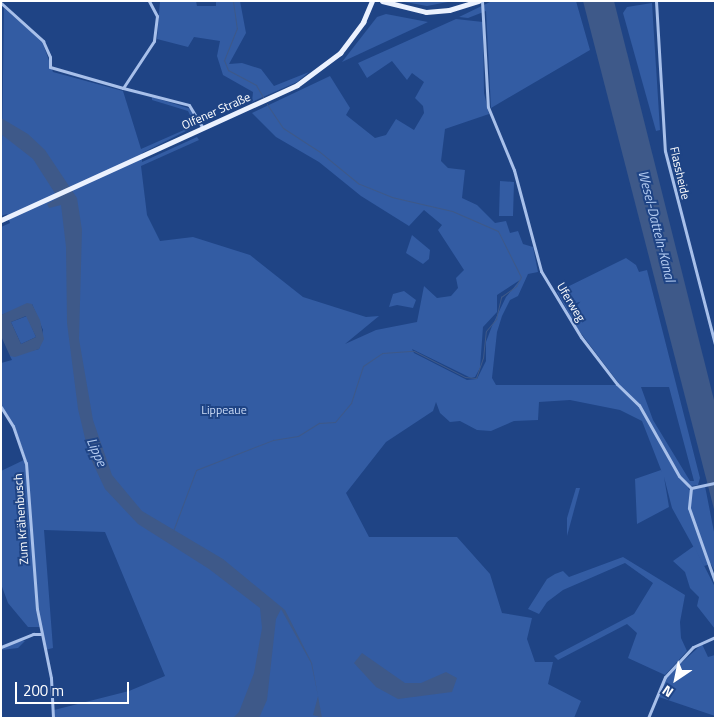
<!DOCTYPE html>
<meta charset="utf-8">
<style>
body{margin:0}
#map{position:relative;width:716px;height:719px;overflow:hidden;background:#1f4485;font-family:"Titillium Web",sans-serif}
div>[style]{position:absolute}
.green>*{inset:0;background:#335ca3}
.water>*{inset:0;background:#3e5989}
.stream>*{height:1px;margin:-0.5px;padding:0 0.5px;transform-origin:0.5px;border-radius:0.5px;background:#3e5989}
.street>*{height:3px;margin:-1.5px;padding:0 1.5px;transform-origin:1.5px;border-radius:1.5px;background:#a8c0ea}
.primary>*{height:5px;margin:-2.5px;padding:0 2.5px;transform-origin:2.5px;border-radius:2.5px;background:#ebf1fe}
span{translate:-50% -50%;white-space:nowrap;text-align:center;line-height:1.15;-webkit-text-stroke:4px #1f4485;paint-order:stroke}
.street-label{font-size:12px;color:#fff}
.park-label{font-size:12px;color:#ccdcf7}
.water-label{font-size:14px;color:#b3cbf1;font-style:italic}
.frame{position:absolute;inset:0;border:2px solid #fff;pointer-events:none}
.north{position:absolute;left:651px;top:654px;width:50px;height:50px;-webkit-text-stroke:4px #1f4485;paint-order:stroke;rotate:214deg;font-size:14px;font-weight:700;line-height:20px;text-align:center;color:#fff}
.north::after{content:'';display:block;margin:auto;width:18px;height:22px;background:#fff;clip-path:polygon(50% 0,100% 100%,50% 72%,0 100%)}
.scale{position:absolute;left:15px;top:682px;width:114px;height:22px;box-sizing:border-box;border:2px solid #fff;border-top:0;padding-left:6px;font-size:15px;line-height:18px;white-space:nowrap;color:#fff;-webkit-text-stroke:4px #1f4485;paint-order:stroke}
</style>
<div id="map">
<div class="green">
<i style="clip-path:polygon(160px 1px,196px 1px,197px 6px,216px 6px,216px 1px,240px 1px,246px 33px,229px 64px,242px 63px,261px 69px,274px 86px,309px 72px,297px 82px,252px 102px,253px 92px,223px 75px,217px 56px,220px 41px,194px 37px,188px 47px,157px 39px)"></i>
<i style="clip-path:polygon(399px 1px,453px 1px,427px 6px)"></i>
<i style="clip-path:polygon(492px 1px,576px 1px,590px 50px,491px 108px,486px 11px,468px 18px,459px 17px)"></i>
<i style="clip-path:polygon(652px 3px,660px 130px,656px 131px,623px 13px,627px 7px)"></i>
<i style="clip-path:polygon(evenodd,4px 8px,42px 41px,53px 72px,123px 91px,141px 149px,184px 130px,193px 121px,188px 111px,152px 100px,152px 97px,191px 109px,198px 120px,194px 127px,142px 153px,142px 162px,197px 137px,199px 140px,141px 166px,147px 215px,160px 241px,193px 237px,250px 255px,303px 297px,366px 317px,379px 316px,345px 344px,376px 330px,417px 322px,424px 286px,437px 298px,451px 296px,458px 288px,456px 278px,464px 270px,438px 230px,442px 225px,424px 210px,409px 226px,361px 196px,319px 162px,276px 137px,252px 113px,330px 76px,350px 108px,346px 115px,375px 138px,386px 135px,396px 119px,414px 130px,424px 113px,423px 106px,415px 98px,424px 82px,412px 73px,407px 80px,392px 61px,367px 78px,358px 63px,456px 19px,483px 22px,484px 93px,489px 114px,445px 129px,441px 161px,448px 168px,465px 170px,462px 198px,477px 205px,495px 223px,506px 221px,510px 233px,518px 231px,523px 244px,533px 247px,538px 272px,528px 274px,518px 296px,510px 300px,502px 316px,497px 332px,492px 378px,496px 385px,620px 385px,577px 328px,557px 292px,626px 258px,636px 265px,639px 272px,647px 270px,700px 478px,698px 485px,691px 486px,687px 483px,689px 490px,705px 486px,715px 537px,715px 572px,711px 564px,704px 566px,672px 508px,664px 477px,669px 507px,637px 524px,635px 479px,661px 470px,663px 475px,642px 421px,620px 410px,570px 400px,539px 402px,538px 420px,514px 421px,491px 431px,477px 430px,460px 421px,450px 422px,440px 413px,436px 402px,433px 411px,386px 442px,346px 493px,369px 537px,457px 537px,490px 574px,502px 613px,532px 618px,527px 639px,535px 662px,553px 662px,548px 684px,581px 701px,574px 718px,55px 718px,54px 710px,129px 691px,165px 676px,105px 532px,44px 530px,53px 648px,45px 650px,40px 627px,28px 627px,8px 603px,1px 584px,1px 471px,26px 459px,14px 425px,1px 406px,1px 363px,12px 360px,10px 356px,39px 349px,43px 330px,32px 304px,1px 315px,1px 227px,10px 223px,7px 214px,1px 216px,4px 8px,520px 280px,506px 297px,492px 326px,486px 342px,486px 361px,477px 379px,467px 380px,414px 353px,412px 349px,471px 378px,475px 377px,480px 368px,483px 327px,497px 312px,497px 295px,520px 280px,4px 8px,641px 387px,669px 387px,694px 481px,690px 481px,653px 420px,641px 387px)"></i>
<i style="clip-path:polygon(386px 14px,428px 22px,342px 62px,377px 17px)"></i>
<i style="clip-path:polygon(500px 181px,514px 182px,513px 216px,499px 216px)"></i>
<i style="clip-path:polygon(412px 235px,430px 250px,429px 259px,423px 264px,406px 253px)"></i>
<i style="clip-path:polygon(404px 291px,416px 300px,413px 308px,397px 305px,389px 307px,393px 294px)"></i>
<i style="clip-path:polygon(27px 316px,36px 337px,21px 344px,11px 322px)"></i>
<i style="clip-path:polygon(576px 488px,580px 488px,567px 536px,567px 518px)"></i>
<i style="clip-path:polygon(694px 546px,715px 587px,715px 629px,697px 606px,699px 597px,690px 588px,685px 572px,673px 561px)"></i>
<i style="clip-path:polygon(623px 557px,685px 595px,680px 622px,681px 638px,687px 651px,665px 675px,628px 658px,637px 633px,627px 624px,558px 660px,554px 656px,634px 614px,653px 583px,625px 563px,563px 590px,547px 602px,539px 614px,528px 609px,547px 579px,555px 574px,563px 571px,569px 577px)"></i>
<i style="clip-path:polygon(19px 640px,25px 641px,18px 648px,1px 650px)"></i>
<i style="clip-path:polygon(702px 644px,708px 657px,715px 655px,715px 716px,659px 697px,666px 677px)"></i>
</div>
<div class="water">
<i style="clip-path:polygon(583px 1px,614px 1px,715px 404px,715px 513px)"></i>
<i style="clip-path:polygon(1px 118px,28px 134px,45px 150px,77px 198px,82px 230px,79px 339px,93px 420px,112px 475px,142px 511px,223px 559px,285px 610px,312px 663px,322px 718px,313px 715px,318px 696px,311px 663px,281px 609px,276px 619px,267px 700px,259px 718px,233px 718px,239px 712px,254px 673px,262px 628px,260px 608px,209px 569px,138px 524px,105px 489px,89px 455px,78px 409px,67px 323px,66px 247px,61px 205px,49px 208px,47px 204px,58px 198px,33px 159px,1px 134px)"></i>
<i style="clip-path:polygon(evenodd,27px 303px,32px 304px,40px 320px,44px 339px,39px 349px,15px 357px,10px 356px,1px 336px,1px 315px,27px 303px,26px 316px,36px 337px,21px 344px,11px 322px,26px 316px)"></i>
<i style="clip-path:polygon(362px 653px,405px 683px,421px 683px,446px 672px,457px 678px,452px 692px,398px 699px,376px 687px,354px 663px)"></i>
</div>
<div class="stream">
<i style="left:233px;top:1px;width:27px;rotate:82deg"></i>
<i style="left:237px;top:28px;width:35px;rotate:112deg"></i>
<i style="left:224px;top:60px;width:11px;rotate:68deg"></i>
<i style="left:228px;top:70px;width:32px;rotate:28deg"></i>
<i style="left:256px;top:85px;width:14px;rotate:60deg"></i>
<i style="left:173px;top:531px;width:65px;rotate:-69.3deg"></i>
<i style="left:196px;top:470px;width:83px;rotate:-21.3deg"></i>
<i style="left:273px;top:440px;width:25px;rotate:-9deg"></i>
<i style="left:298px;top:436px;width:25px;rotate:-32deg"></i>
<i style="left:319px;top:423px;width:16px;rotate:-4deg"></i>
<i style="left:335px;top:422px;width:25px;rotate:-50deg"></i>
<i style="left:351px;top:403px;width:39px;rotate:-72deg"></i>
<i style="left:363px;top:366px;width:23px;rotate:-34deg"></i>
<i style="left:382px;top:353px;width:32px;rotate:-4deg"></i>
<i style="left:414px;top:351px;width:57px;rotate:27deg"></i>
<i style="left:465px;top:377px;width:11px;rotate:5deg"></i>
<i style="left:476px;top:378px;width:21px;rotate:-71deg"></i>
<i style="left:483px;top:358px;width:27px;rotate:-84deg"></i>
<i style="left:486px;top:331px;width:16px;rotate:-50deg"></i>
<i style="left:496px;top:319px;width:23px;rotate:-77deg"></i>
<i style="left:501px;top:297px;width:19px;rotate:-36deg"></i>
<i style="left:516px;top:286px;width:10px;rotate:-61deg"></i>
<i style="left:521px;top:277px;width:51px;rotate:-116.6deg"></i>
<i style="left:498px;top:231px;width:50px;rotate:-156.5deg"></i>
<i style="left:452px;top:211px;width:62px;rotate:-166.9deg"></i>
<i style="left:392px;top:197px;width:35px;rotate:-158deg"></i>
<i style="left:359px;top:184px;width:50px;rotate:-140.6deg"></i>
<i style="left:320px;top:152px;width:44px;rotate:-147deg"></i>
<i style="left:283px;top:128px;width:29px;rotate:-124deg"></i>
</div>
<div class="street">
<i style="left:149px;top:1px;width:17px;rotate:62deg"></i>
<i style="left:157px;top:16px;width:25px;rotate:97deg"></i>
<i style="left:154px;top:41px;width:56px;rotate:123.4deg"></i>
<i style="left:123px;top:88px;width:68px;rotate:14.4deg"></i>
<i style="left:189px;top:105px;width:27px;rotate:59deg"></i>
<i style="left:482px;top:1px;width:106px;rotate:86.8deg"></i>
<i style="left:488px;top:107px;width:68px;rotate:67.6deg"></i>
<i style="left:514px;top:170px;width:105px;rotate:75deg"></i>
<i style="left:541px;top:271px;width:77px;rotate:58.8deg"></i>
<i style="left:581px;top:337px;width:59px;rotate:52.5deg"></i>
<i style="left:617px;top:384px;width:30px;rotate:44deg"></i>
<i style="left:639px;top:405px;width:81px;rotate:60.6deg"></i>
<i style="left:679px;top:476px;width:17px;rotate:45deg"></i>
<i style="left:691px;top:488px;width:20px;rotate:96deg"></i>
<i style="left:689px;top:508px;width:78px;rotate:70.6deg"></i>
<i style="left:656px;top:1px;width:150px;rotate:86.6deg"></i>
<i style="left:665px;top:151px;width:200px;rotate:75.5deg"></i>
<i style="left:1px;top:3px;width:57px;rotate:42.1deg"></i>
<i style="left:43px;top:41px;width:17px;rotate:66deg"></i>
<i style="left:50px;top:57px;width:10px;rotate:90deg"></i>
<i style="left:50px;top:67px;width:76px;rotate:16deg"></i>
<i style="left:1px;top:407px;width:22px;rotate:58deg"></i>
<i style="left:13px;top:426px;width:39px;rotate:71deg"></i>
<i style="left:26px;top:463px;width:146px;rotate:85.7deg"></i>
<i style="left:37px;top:609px;width:70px;rotate:78.5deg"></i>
<i style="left:51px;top:678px;width:40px;rotate:87.1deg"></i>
<i style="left:691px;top:488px;width:25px;rotate:-12deg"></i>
<i style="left:1px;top:647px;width:35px;rotate:-22deg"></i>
<i style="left:33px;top:634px;width:8px"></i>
<i style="left:648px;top:718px;width:44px;rotate:-67.5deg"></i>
<i style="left:665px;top:677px;width:41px;rotate:-47deg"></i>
<i style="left:693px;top:647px;width:24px;rotate:-24deg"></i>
</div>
<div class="primary">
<i style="left:382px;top:1px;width:45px;rotate:14deg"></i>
<i style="left:426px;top:12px;width:23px;rotate:-5deg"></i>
<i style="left:449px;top:10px;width:31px;rotate:-17deg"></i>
<i style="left:1px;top:220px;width:325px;rotate:-24.5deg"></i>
<i style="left:297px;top:85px;width:54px;rotate:-36.7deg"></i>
<i style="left:340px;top:53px;width:39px;rotate:-53deg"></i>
<i style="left:363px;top:22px;width:23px;rotate:-67deg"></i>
</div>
<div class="street-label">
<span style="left:216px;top:111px;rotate:-24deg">Olfener Straße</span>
<span style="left:680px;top:173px;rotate:77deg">Flassheide</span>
<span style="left:571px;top:302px;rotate:59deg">Uferweg</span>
<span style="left:21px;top:519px;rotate:-94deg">Zum Krähenbusch</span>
</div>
<div class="park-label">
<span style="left:224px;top:410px">Lippeaue</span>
</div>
<div class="water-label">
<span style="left:657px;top:226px;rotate:76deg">Wesel-Datteln-Kanal</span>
<span style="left:97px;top:452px;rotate:66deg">Lippe</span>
</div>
<div class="frame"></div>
<div class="north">N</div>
<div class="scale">200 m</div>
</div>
